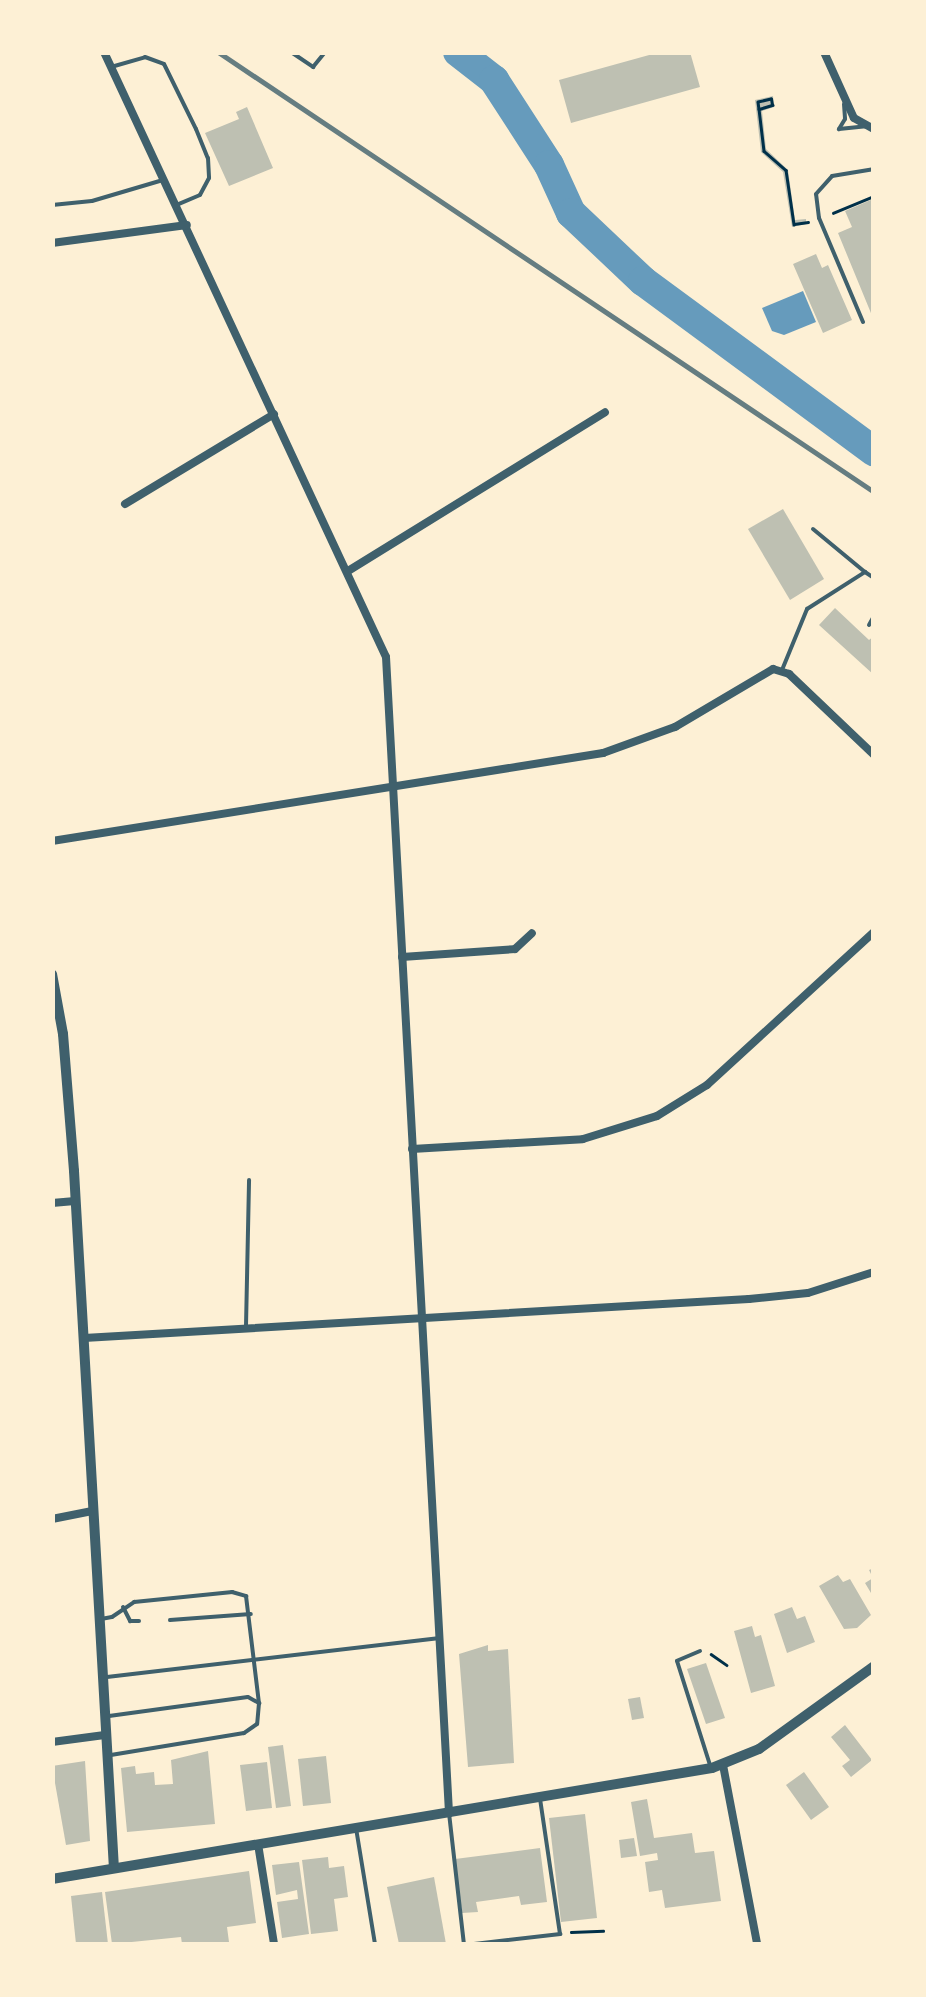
<!DOCTYPE html>
<style>
body{margin:0}
#map{position:relative;width:926px;height:1997px;overflow:hidden;background:#fdf0d5;font-family:Bitter,serif}
div>[style]{position:absolute}
.water>*{inset:0;background:#669bbc}
.river>*{height:30px;margin:-15px;padding:0 15px;transform-origin:15px;border-radius:15px;background:#669bbc}
.building>*{inset:0;background:#bec0b2}
.path>*{height:2.5px;margin:-1.25px;padding:0 1.25px;transform-origin:1.25px;border-radius:1.25px;background:#003049}
.service>*{height:4px;margin:-2px;padding:0 2px;transform-origin:2px;border-radius:2px;background:#3f606c}
.minor>*{height:8px;margin:-4px;padding:0 4px;transform-origin:4px;border-radius:4px;background:#3f606c}
.tertiary>*{height:10px;margin:-5px;padding:0 5px;transform-origin:5px;border-radius:5px;background:#3f606c}
.rail>*{height:5px;margin:-2.5px;padding:0 2.5px;transform-origin:2.5px;border-radius:2.5px;background:#657d81}
span{translate:-50% -50%;white-space:nowrap;text-align:center;line-height:1.15;-webkit-text-stroke:10px #fdf0d5;paint-order:stroke}
.frame{position:absolute;inset:0;border:55px solid #fdf0d5;pointer-events:none}
</style>
<div id="map">
<div class="water">
<i style="clip-path:polygon(803px 291px,816px 322px,784px 335px,772px 331px,762px 308px)"></i>
</div>
<div class="river">
<i style="left:458px;top:52px;width:46px;rotate:37.9deg"></i>
<i style="left:494px;top:80px;width:101px;rotate:57.1deg"></i>
<i style="left:549px;top:165px;width:53px;rotate:65.4deg"></i>
<i style="left:571px;top:213px;width:99px;rotate:43.4deg"></i>
<i style="left:643px;top:281px;width:287px;rotate:36.4deg"></i>
</div>
<div class="building">
<i style="clip-path:polygon(660px 52px,690px 52px,700px 87px,571px 123px,559px 80px)"></i>
<i style="clip-path:polygon(773px 96px,774px 107px,762px 111px,766px 149px,788px 170px,795px 220px,806px 219px,806px 224px,792px 227px,783px 172px,761px 152px,755px 100px)"></i>
<i style="clip-path:polygon(247px 107px,273px 168px,229px 186px,205px 133px,239px 119px,236px 112px)"></i>
<i style="clip-path:polygon(873px 199px,873px 318px,838px 233px,852px 227px,845px 211px)"></i>
<i style="clip-path:polygon(816px 254px,822px 268px,828px 265px,852px 320px,823px 333px,793px 264px)"></i>
<i style="clip-path:polygon(783px 509px,824px 579px,790px 600px,748px 529px)"></i>
<i style="clip-path:polygon(835px 608px,869px 640px,874px 636px,874px 675px,819px 625px)"></i>
<i style="clip-path:polygon(874px 1568px,874px 1598px,865px 1583px,873px 1578px,869px 1570px)"></i>
<i style="clip-path:polygon(838px 1575px,843px 1582px,850px 1579px,871px 1615px,857px 1628px,844px 1629px,819px 1586px)"></i>
<i style="clip-path:polygon(792px 1607px,797px 1619px,805px 1616px,815px 1642px,787px 1653px,774px 1614px)"></i>
<i style="clip-path:polygon(752px 1626px,755px 1637px,761px 1635px,775px 1686px,751px 1693px,734px 1631px)"></i>
<i style="clip-path:polygon(488px 1645px,488px 1651px,508px 1649px,514px 1763px,468px 1767px,459px 1654px)"></i>
<i style="clip-path:polygon(706px 1663px,725px 1718px,706px 1724px,687px 1669px)"></i>
<i style="clip-path:polygon(640px 1697px,644px 1718px,632px 1720px,628px 1699px)"></i>
<i style="clip-path:polygon(845px 1725px,872px 1760px,851px 1777px,842px 1766px,850px 1760px,831px 1737px)"></i>
<i style="clip-path:polygon(283px 1745px,291px 1806px,276px 1808px,268px 1747px)"></i>
<i style="clip-path:polygon(208px 1751px,215px 1824px,127px 1832px,121px 1768px,135px 1766px,136px 1774px,154px 1772px,155px 1785px,173px 1784px,171px 1760px)"></i>
<i style="clip-path:polygon(326px 1756px,331px 1803px,303px 1806px,298px 1759px)"></i>
<i style="clip-path:polygon(85px 1761px,90px 1841px,66px 1845px,52px 1766px)"></i>
<i style="clip-path:polygon(267px 1762px,272px 1808px,246px 1811px,240px 1765px)"></i>
<i style="clip-path:polygon(804px 1772px,829px 1807px,811px 1820px,786px 1785px)"></i>
<i style="clip-path:polygon(647px 1799px,654px 1838px,692px 1833px,695px 1853px,714px 1851px,721px 1901px,665px 1908px,662px 1890px,649px 1892px,645px 1862px,658px 1860px,657px 1853px,640px 1856px,631px 1802px)"></i>
<i style="clip-path:polygon(585px 1814px,597px 1918px,561px 1922px,549px 1818px)"></i>
<i style="clip-path:polygon(634px 1838px,637px 1856px,621px 1858px,619px 1840px)"></i>
<i style="clip-path:polygon(540px 1848px,547px 1902px,521px 1905px,519px 1896px,476px 1902px,478px 1912px,462px 1913px,455px 1859px)"></i>
<i style="clip-path:polygon(328px 1857px,329px 1868px,344px 1866px,348px 1897px,334px 1899px,338px 1931px,311px 1934px,302px 1860px)"></i>
<i style="clip-path:polygon(299px 1862px,309px 1934px,282px 1938px,277px 1902px,298px 1899px,297px 1890px,276px 1895px,272px 1865px)"></i>
<i style="clip-path:polygon(249px 1871px,256px 1923px,227px 1927px,229px 1942px,182px 1944px,181px 1937px,112px 1944px,105px 1892px)"></i>
<i style="clip-path:polygon(434px 1877px,446px 1944px,399px 1944px,387px 1887px)"></i>
<i style="clip-path:polygon(102px 1892px,108px 1944px,76px 1944px,71px 1896px)"></i>
</div>
<div class="path">
<i style="left:759px;top:109px;width:14px;rotate:-17deg"></i>
<i style="left:772px;top:105px;width:6px;rotate:-99deg"></i>
<i style="left:771px;top:99px;width:13px;rotate:167deg"></i>
<i style="left:758px;top:102px;width:7px;rotate:82deg"></i>
<i style="left:759px;top:109px;width:42px;rotate:83.2deg"></i>
<i style="left:764px;top:151px;width:29px;rotate:41deg"></i>
<i style="left:786px;top:170px;width:55px;rotate:81.6deg"></i>
<i style="left:794px;top:224px;width:14px;rotate:-8deg"></i>
<i style="left:833px;top:213px;width:44px;rotate:-22.5deg"></i>
<i style="left:711px;top:1654px;width:19px;rotate:35deg"></i>
<i style="left:571px;top:1932px;width:32px;rotate:-2deg"></i>
</div>
<div class="service">
<i style="left:291px;top:52px;width:27px;rotate:34deg"></i>
<i style="left:313px;top:67px;width:19px;rotate:-51deg"></i>
<i style="left:111px;top:67px;width:35px;rotate:-16deg"></i>
<i style="left:145px;top:57px;width:20px;rotate:20deg"></i>
<i style="left:164px;top:64px;width:72px;rotate:63.8deg"></i>
<i style="left:196px;top:129px;width:31px;rotate:68deg"></i>
<i style="left:208px;top:158px;width:20px;rotate:87deg"></i>
<i style="left:209px;top:178px;width:19px;rotate:118deg"></i>
<i style="left:200px;top:195px;width:26px;rotate:157deg"></i>
<i style="left:844px;top:104px;width:15px;rotate:86deg"></i>
<i style="left:845px;top:119px;width:12px;rotate:121deg"></i>
<i style="left:839px;top:129px;width:27px;rotate:-6deg"></i>
<i style="left:52px;top:205px;width:40px;rotate:-5.7deg"></i>
<i style="left:92px;top:201px;width:74px;rotate:-16.5deg"></i>
<i style="left:863px;top:322px;width:113px;rotate:-112.9deg"></i>
<i style="left:819px;top:218px;width:24px;rotate:-97deg"></i>
<i style="left:816px;top:194px;width:24px;rotate:-48deg"></i>
<i style="left:832px;top:176px;width:43px;rotate:-9.5deg"></i>
<i style="left:813px;top:529px;width:67px;rotate:39.6deg"></i>
<i style="left:869px;top:625px;width:10px;rotate:-61deg"></i>
<i style="left:782px;top:670px;width:66px;rotate:-67.7deg"></i>
<i style="left:807px;top:609px;width:69px;rotate:-32.5deg"></i>
<i style="left:865px;top:572px;width:11px;rotate:34deg"></i>
<i style="left:246px;top:1326px;width:146px;rotate:-88.8deg"></i>
<i style="left:123px;top:1607px;width:16px;rotate:63deg"></i>
<i style="left:130px;top:1621px;width:9px"></i>
<i style="left:101px;top:1619px;width:11px;rotate:-10deg"></i>
<i style="left:112px;top:1617px;width:27px;rotate:-34deg"></i>
<i style="left:134px;top:1602px;width:99px;rotate:-5.8deg"></i>
<i style="left:232px;top:1592px;width:15px;rotate:16deg"></i>
<i style="left:246px;top:1596px;width:108px;rotate:83.1deg"></i>
<i style="left:170px;top:1620px;width:81px;rotate:-4.2deg"></i>
<i style="left:700px;top:1651px;width:25px;rotate:157deg"></i>
<i style="left:677px;top:1661px;width:112px;rotate:72.4deg"></i>
<i style="left:107px;top:1677px;width:333px;rotate:-6.7deg"></i>
<i style="left:109px;top:1716px;width:140px;rotate:-7.8deg"></i>
<i style="left:248px;top:1697px;width:13px;rotate:29deg"></i>
<i style="left:259px;top:1703px;width:21px;rotate:95deg"></i>
<i style="left:257px;top:1724px;width:16px;rotate:145deg"></i>
<i style="left:244px;top:1733px;width:135px;rotate:170.6deg"></i>
<i style="left:449px;top:1813px;width:132px;rotate:83.5deg"></i>
<i style="left:356px;top:1828px;width:118px;rotate:80.7deg"></i>
<i style="left:474px;top:1944px;width:87px;rotate:-6.6deg"></i>
<i style="left:560px;top:1934px;width:137px;rotate:-98.4deg"></i>
</div>
<div class="minor">
<i style="left:104px;top:52px;width:667px;rotate:65.01deg"></i>
<i style="left:386px;top:657px;width:1158px;rotate:86.88deg"></i>
<i style="left:824px;top:52px;width:72px;rotate:65.6deg"></i>
<i style="left:854px;top:118px;width:23px;rotate:29deg"></i>
<i style="left:52px;top:243px;width:136px;rotate:-7.6deg"></i>
<i style="left:125px;top:504px;width:174px;rotate:-31.1deg"></i>
<i style="left:348px;top:571px;width:302px;rotate:-31.7deg"></i>
<i style="left:52px;top:841px;width:558px;rotate:-9.07deg"></i>
<i style="left:603px;top:753px;width:77px;rotate:-19.9deg"></i>
<i style="left:675px;top:727px;width:114px;rotate:-30.6deg"></i>
<i style="left:773px;top:669px;width:17px;rotate:17deg"></i>
<i style="left:789px;top:674px;width:117px;rotate:43.6deg"></i>
<i style="left:402px;top:957px;width:113px;rotate:-4deg"></i>
<i style="left:515px;top:949px;width:23px;rotate:-43deg"></i>
<i style="left:412px;top:1149px;width:171px;rotate:-3.3deg"></i>
<i style="left:583px;top:1139px;width:77px;rotate:-17.3deg"></i>
<i style="left:657px;top:1116px;width:59px;rotate:-31.8deg"></i>
<i style="left:707px;top:1085px;width:226px;rotate:-42.5deg"></i>
<i style="left:52px;top:1203px;width:23px;rotate:-5deg"></i>
<i style="left:84px;top:1338px;width:666px;rotate:-3.36deg"></i>
<i style="left:749px;top:1299px;width:59px;rotate:-5.8deg"></i>
<i style="left:808px;top:1293px;width:69px;rotate:-17.7deg"></i>
<i style="left:52px;top:1519px;width:41px;rotate:-11.3deg"></i>
<i style="left:52px;top:1742px;width:53px;rotate:-7.5deg"></i>
<i style="left:723px;top:1765px;width:182px;rotate:79.2deg"></i>
<i style="left:258px;top:1844px;width:101px;rotate:80.9deg"></i>
</div>
<div class="tertiary">
<i style="left:52px;top:974px;width:61px;rotate:79.6deg"></i>
<i style="left:63px;top:1034px;width:137px;rotate:85.4deg"></i>
<i style="left:74px;top:1171px;width:698px;rotate:86.72deg"></i>
<i style="left:52px;top:1879px;width:669px;rotate:-9.55deg"></i>
<i style="left:712px;top:1768px;width:51px;rotate:-22deg"></i>
<i style="left:759px;top:1749px;width:142px;rotate:-35.8deg"></i>
</div>
<div class="rail">
<i style="left:218px;top:52px;width:790px;rotate:33.85deg"></i>
</div>
<div class="frame"></div>
</div>
